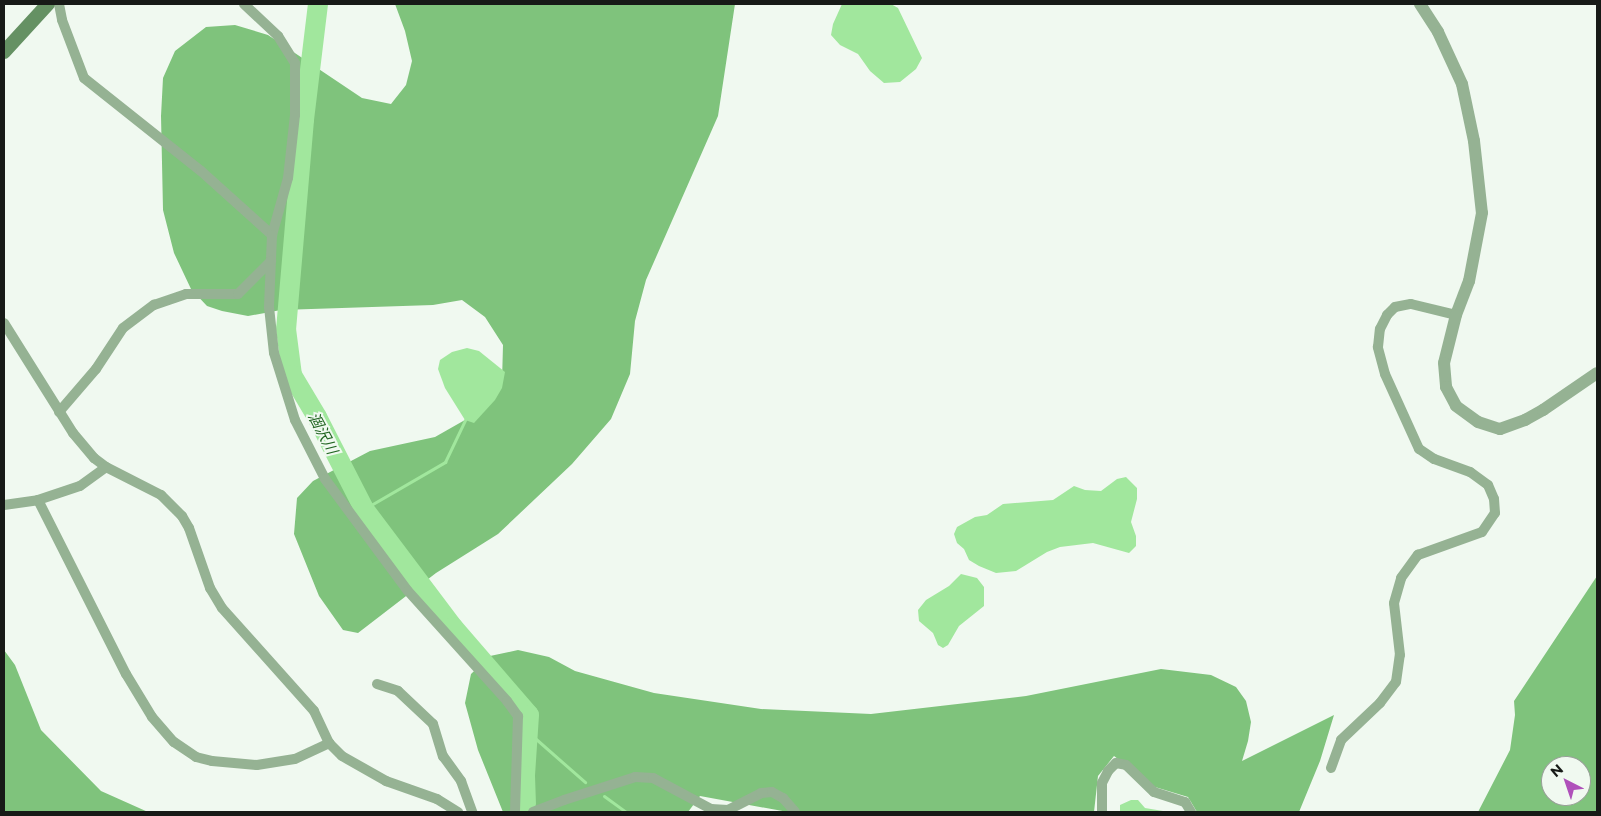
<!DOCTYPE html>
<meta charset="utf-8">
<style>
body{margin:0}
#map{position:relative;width:1601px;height:816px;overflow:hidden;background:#f0f9f0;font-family:Montserrat,"Noto Sans JP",sans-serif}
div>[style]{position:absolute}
.forest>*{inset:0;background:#7fc37c}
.water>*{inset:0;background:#a1e79d}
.stream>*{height:3px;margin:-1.5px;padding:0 1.5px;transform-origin:1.5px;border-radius:1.5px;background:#a1e79d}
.river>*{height:20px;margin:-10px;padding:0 10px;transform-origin:10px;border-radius:10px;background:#a1e79d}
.minor>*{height:10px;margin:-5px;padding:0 5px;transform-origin:5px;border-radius:5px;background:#95b293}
.tertiary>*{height:12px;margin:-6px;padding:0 6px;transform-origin:6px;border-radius:6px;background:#95b293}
.secondary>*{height:14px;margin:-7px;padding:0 7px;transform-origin:7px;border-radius:7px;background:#659163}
span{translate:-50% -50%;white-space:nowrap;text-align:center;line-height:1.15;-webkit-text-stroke:4px #f0f9f0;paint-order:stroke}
.water-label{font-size:15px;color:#236623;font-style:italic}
.frame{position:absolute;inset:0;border:5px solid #171a17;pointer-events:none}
.north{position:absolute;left:1541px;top:756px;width:50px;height:50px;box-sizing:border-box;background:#f0f9f0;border:1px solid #99a099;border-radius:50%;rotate:319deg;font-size:14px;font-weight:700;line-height:20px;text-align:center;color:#171a17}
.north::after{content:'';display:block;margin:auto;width:18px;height:22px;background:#af51ba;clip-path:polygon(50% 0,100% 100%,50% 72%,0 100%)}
</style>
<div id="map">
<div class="forest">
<i style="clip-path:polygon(395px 4px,735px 4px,718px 116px,646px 280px,635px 321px,630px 374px,611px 419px,572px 464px,498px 534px,436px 573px,358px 633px,343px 630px,319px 596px,294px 534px,297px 498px,313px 481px,370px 451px,435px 437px,486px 408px,502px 381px,503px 345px,485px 317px,462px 300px,433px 305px,281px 310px,248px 316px,222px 311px,207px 306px,191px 289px,174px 253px,163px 210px,161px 116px,163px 78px,175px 51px,206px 27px,235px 25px,268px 35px,362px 98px,391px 104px,406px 85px,412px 61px,405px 31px)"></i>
<i style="clip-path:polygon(evenodd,1597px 576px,1597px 812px,1478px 812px,1510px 750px,1515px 715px,1514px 701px,1597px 576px,1551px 766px,1581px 766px,1581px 796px,1551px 796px,1551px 766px)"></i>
<i style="clip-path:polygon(4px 650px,15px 665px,41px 730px,101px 791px,148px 812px,4px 812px)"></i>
<i style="clip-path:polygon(518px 650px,549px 657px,575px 671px,654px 693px,761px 709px,871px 714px,1026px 696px,1161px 669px,1211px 675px,1236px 687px,1246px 701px,1251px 722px,1248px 741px,1242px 761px,1334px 715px,1320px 761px,1299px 812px,1197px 812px,1188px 797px,1155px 787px,1114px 756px,1098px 776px,1094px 812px,788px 812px,700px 796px,688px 812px,503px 812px,478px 750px,465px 703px,471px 674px,490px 656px)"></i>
</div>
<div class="water">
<i style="clip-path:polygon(842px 4px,891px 4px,898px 8px,922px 58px,916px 69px,900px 82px,884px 83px,870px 71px,858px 54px,840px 45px,831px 35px,833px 24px)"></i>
<i style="clip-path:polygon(467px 348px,479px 351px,505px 372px,502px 388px,495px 400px,474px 423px,465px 420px,445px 388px,438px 369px,440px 360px,452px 352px)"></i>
<i style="clip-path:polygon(1126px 477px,1137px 488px,1137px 499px,1131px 522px,1136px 536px,1136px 546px,1129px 553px,1093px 543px,1060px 547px,1047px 552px,1016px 571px,996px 573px,979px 566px,969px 560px,964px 549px,957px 543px,954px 534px,957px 527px,975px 517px,987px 515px,1003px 504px,1053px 500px,1074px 486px,1085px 490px,1101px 491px,1117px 479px)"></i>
<i style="clip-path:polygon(961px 574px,977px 578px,984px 587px,984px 606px,959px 626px,948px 645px,943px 648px,938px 645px,933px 633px,919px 621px,918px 610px,926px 600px,949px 586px)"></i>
<i style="clip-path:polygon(1131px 800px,1138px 800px,1145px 808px,1169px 812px,1120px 812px,1120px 805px)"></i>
</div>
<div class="stream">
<i style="left:364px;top:509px;width:94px;rotate:-30.1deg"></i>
<i style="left:445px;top:462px;width:47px;rotate:-64.5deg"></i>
<i style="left:528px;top:732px;width:76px;rotate:41.3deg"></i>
<i style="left:604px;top:796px;width:27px;rotate:36deg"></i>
</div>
<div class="river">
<i style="left:318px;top:4px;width:117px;rotate:96.9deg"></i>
<i style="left:304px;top:120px;width:210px;rotate:94.9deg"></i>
<i style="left:286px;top:329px;width:46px;rotate:82.6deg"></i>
<i style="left:292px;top:375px;width:49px;rotate:59.2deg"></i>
<i style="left:317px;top:417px;width:103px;rotate:62.9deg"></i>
<i style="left:364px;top:509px;width:148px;rotate:53deg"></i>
<i style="left:453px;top:627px;width:116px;rotate:49.2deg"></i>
<i style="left:529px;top:715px;width:61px;rotate:93.8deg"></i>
<i style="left:525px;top:776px;width:28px;rotate:88deg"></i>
</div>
<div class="minor">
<i style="left:59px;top:4px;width:16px;rotate:79deg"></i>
<i style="left:62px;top:20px;width:62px;rotate:69.2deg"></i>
<i style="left:84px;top:78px;width:149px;rotate:38.5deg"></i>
<i style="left:201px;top:171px;width:96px;rotate:42deg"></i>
<i style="left:244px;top:4px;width:47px;rotate:43.3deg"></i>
<i style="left:278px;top:36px;width:32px;rotate:58deg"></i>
<i style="left:295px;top:63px;width:52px;rotate:90deg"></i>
<i style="left:295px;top:115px;width:63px;rotate:96.3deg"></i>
<i style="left:288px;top:178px;width:59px;rotate:105.7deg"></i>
<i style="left:272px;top:235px;width:72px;rotate:92.4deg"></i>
<i style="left:269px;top:307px;width:46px;rotate:83.8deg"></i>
<i style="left:274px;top:353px;width:70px;rotate:72.6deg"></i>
<i style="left:295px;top:420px;width:66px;rotate:63deg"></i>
<i style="left:325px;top:479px;width:139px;rotate:53.5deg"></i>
<i style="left:408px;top:591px;width:148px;rotate:48deg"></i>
<i style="left:507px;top:701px;width:19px;rotate:54deg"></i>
<i style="left:518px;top:716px;width:96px;rotate:91.8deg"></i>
<i style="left:4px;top:323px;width:130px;rotate:57.9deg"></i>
<i style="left:73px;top:433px;width:33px;rotate:50deg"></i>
<i style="left:94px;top:458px;width:15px;rotate:37deg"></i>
<i style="left:106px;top:467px;width:62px;rotate:27deg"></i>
<i style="left:161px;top:495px;width:30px;rotate:45deg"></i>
<i style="left:182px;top:516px;width:14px;rotate:60deg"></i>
<i style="left:189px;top:528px;width:64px;rotate:70.7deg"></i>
<i style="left:210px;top:588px;width:23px;rotate:59deg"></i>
<i style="left:222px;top:608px;width:138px;rotate:48.2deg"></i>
<i style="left:314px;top:711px;width:35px;rotate:65deg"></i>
<i style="left:329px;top:743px;width:18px;rotate:45deg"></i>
<i style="left:342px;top:756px;width:51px;rotate:29.6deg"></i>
<i style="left:386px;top:781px;width:54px;rotate:19.4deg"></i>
<i style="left:437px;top:799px;width:25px;rotate:32deg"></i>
<i style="left:59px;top:412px;width:57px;rotate:-49.3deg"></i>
<i style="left:96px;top:369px;width:49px;rotate:-56.6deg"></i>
<i style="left:123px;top:328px;width:39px;rotate:-37deg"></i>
<i style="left:154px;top:305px;width:34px;rotate:-19deg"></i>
<i style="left:186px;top:294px;width:52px"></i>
<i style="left:238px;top:294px;width:47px;rotate:-45deg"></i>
<i style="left:38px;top:500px;width:195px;rotate:63.2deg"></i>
<i style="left:126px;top:674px;width:50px;rotate:58.8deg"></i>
<i style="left:152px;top:717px;width:33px;rotate:49deg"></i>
<i style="left:174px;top:742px;width:27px;rotate:34deg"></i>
<i style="left:196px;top:757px;width:16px;rotate:14deg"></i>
<i style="left:212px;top:761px;width:45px;rotate:5.1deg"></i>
<i style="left:257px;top:765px;width:38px;rotate:-9deg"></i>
<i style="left:295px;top:759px;width:38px;rotate:-25deg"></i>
<i style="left:4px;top:505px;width:34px;rotate:-8deg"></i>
<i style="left:38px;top:500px;width:44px;rotate:-18.4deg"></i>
<i style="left:80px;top:486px;width:32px;rotate:-36deg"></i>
<i style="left:377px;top:684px;width:22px;rotate:18deg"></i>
<i style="left:398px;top:691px;width:48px;rotate:43.3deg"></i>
<i style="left:433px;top:724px;width:34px;rotate:73deg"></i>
<i style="left:443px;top:756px;width:31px;rotate:54deg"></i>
<i style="left:461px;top:781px;width:33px;rotate:70deg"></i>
<i style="left:1331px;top:768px;width:30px;rotate:-70deg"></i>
<i style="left:1341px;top:740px;width:54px;rotate:-43.5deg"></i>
<i style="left:1380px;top:703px;width:26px;rotate:-53deg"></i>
<i style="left:1396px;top:682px;width:27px;rotate:-82deg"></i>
<i style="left:1400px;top:655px;width:52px;rotate:-96.6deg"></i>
<i style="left:1394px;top:603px;width:26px;rotate:-74deg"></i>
<i style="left:1401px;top:578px;width:29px;rotate:-54deg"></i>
<i style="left:1418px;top:555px;width:68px;rotate:-19.8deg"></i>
<i style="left:1482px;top:532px;width:23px;rotate:-56deg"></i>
<i style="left:1495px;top:513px;width:14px;rotate:-94deg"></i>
<i style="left:1494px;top:499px;width:15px;rotate:-113deg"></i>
<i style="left:1488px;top:485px;width:22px;rotate:-144deg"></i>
<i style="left:1470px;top:472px;width:38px;rotate:-160deg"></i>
<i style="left:1434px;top:459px;width:18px;rotate:-146deg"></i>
<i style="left:1419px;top:449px;width:82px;rotate:-114.4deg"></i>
<i style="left:1385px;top:374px;width:28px;rotate:-105deg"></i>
<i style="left:1378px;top:347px;width:18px;rotate:-84deg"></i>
<i style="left:1380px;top:329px;width:16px;rotate:-63deg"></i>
<i style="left:1387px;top:315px;width:11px;rotate:-45deg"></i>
<i style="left:1395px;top:307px;width:16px;rotate:-11deg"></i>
<i style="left:1411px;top:304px;width:46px;rotate:13.7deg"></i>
<i style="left:533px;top:812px;width:33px;rotate:-21deg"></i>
<i style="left:564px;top:800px;width:75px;rotate:-17.9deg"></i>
<i style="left:635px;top:777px;width:18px;rotate:3deg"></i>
<i style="left:653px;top:778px;width:66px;rotate:28.1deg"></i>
<i style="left:711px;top:809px;width:17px;rotate:3deg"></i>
<i style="left:728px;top:810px;width:37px;rotate:-27deg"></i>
<i style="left:761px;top:793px;width:11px;rotate:-5deg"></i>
<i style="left:772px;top:792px;width:13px;rotate:29deg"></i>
<i style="left:783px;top:798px;width:18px;rotate:49deg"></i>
<i style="left:1102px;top:812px;width:29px;rotate:-90deg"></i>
<i style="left:1102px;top:783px;width:13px;rotate:-63deg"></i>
<i style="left:1108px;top:771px;width:11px;rotate:-45deg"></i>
<i style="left:1116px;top:763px;width:10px;rotate:11deg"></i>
<i style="left:1126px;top:765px;width:39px;rotate:44deg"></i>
<i style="left:1154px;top:792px;width:33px;rotate:18deg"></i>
<i style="left:1185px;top:802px;width:12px;rotate:59deg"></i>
</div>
<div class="tertiary">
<i style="left:1420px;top:4px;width:33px;rotate:57deg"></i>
<i style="left:1438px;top:32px;width:57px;rotate:65.2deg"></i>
<i style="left:1462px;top:84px;width:58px;rotate:78.1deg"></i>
<i style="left:1474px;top:141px;width:72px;rotate:83.7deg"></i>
<i style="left:1482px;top:213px;width:69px;rotate:100.8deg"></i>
<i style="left:1469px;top:281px;width:36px;rotate:111deg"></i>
<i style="left:1456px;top:315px;width:49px;rotate:104deg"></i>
<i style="left:1444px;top:363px;width:24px;rotate:85deg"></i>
<i style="left:1446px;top:387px;width:21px;rotate:62deg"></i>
<i style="left:1456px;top:406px;width:27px;rotate:36deg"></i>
<i style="left:1478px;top:422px;width:23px;rotate:18deg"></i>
<i style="left:1500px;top:429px;width:27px;rotate:-20deg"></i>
<i style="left:1525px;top:420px;width:21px;rotate:-29deg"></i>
<i style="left:1543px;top:410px;width:65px;rotate:-34.4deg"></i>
</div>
<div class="secondary">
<i style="left:4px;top:52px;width:65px;rotate:-47.5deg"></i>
</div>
<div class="water-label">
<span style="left:323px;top:433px;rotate:62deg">涸沢川</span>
</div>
<div class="frame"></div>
<div class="north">N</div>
</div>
